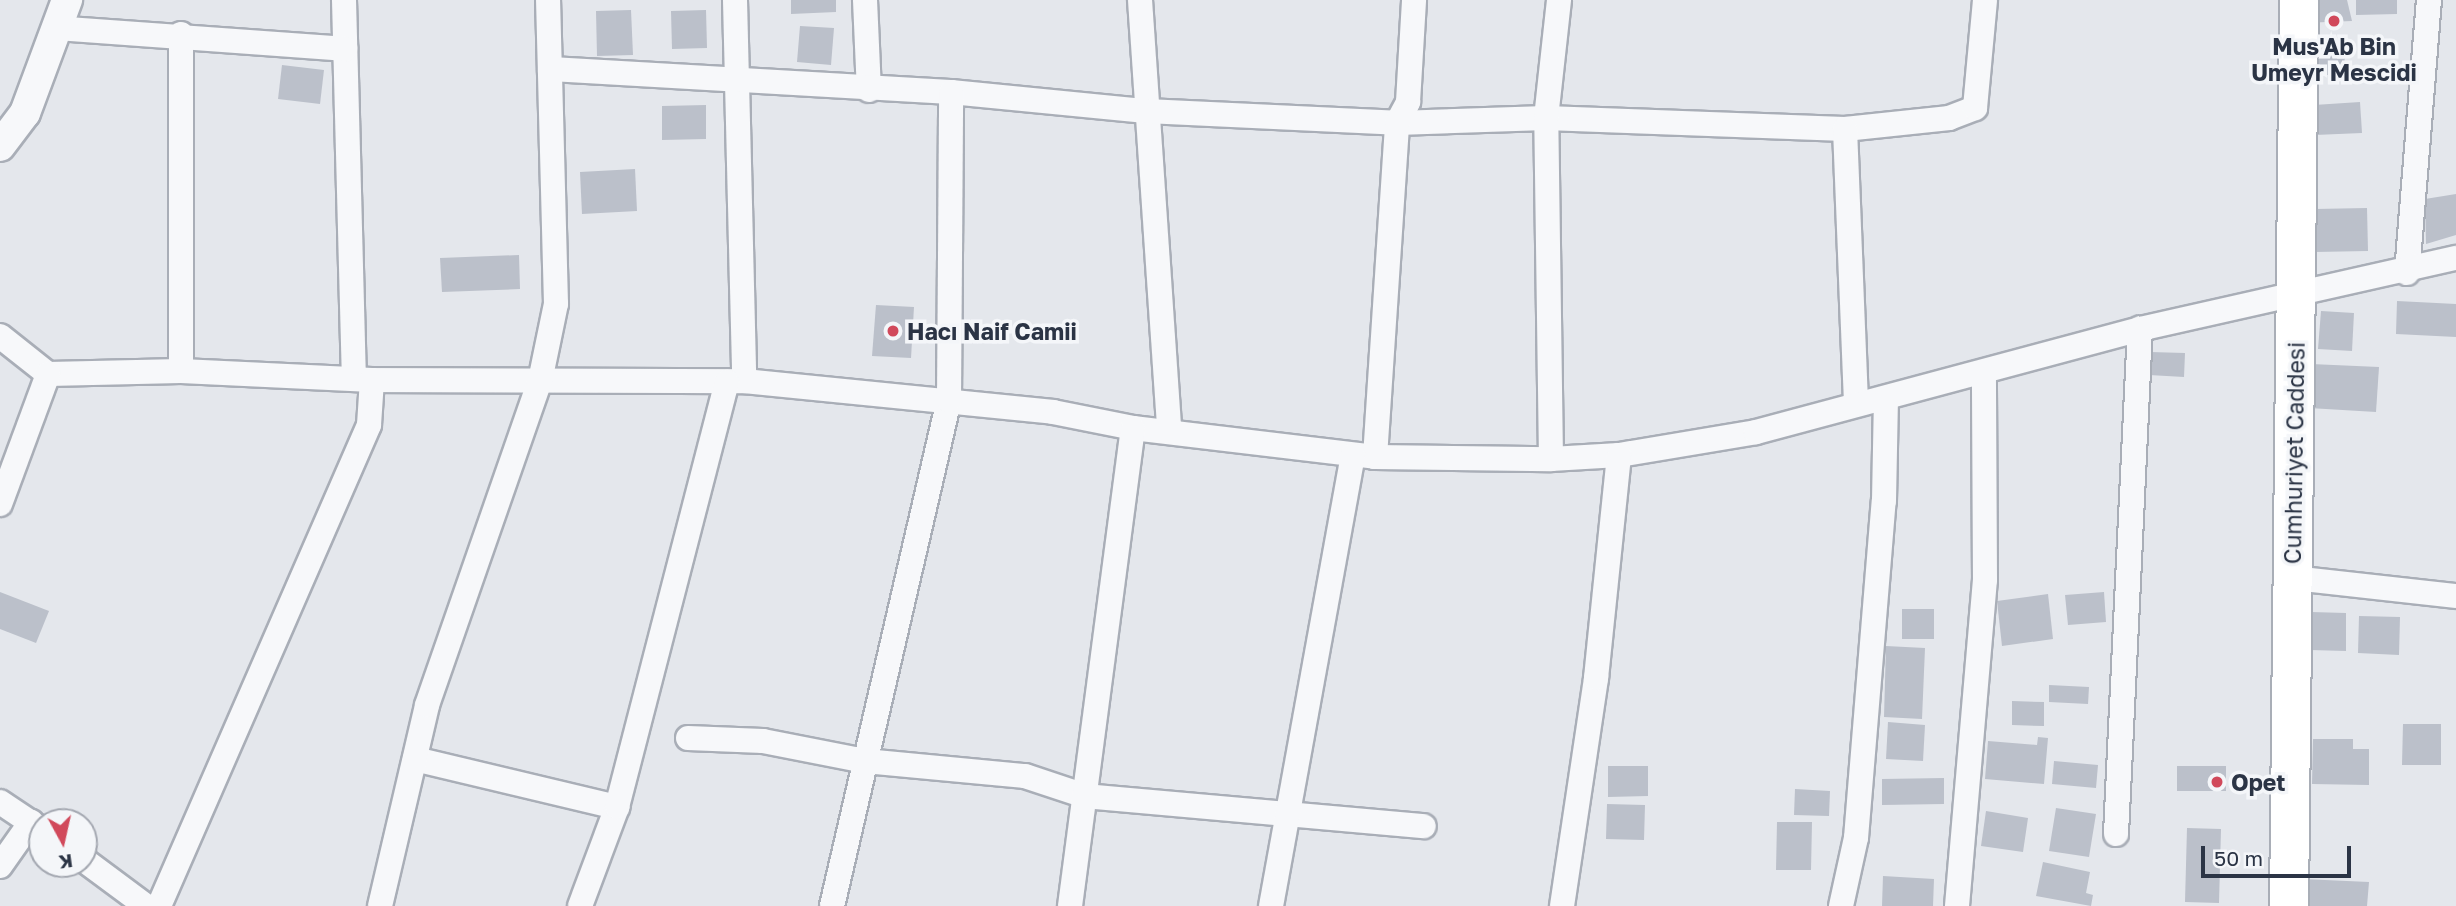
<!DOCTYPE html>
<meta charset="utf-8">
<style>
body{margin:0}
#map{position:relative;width:2456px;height:906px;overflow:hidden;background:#e4e7ec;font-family:"Golos Text",sans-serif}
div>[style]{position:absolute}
.building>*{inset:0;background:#bbc0ca}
.roads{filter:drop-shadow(2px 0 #a9aeb7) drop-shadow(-2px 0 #a9aeb7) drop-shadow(0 2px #a9aeb7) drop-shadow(0 -2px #a9aeb7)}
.minor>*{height:24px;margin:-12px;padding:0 12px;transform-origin:12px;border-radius:12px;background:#f7f8fa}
.tertiary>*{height:30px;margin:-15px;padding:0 15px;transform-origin:15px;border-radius:15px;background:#f7f8fa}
.primary>*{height:38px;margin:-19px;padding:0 19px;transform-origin:19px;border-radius:19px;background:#fff}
.dots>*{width:19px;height:19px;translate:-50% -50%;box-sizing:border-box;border:4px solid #f4f6f9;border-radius:50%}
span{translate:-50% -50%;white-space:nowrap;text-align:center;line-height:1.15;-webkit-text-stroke:7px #f4f6f9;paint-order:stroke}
.poi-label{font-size:23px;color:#2b3445;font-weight:700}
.left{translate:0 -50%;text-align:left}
.street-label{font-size:23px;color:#2b3445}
.north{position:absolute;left:28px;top:808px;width:70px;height:70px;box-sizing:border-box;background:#f4f6f9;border:2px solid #a4a8b1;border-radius:50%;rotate:172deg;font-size:19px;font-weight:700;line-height:28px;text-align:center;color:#2b3445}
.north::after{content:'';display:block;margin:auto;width:24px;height:32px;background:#d1495b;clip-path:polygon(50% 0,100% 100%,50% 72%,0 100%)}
.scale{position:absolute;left:2201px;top:846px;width:150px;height:32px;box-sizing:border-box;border:4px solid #2b3445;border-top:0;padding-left:9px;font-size:21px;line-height:24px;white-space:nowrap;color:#2b3445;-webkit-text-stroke:5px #f4f6f9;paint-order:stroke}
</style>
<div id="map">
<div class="building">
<i style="clip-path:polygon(791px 0,836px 0,836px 12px,791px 14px)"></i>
<i style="clip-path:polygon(2302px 0,2347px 0,2352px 21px,2303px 23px)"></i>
<i style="clip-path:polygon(2356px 0,2397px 0,2397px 14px,2356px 15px)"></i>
<i style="clip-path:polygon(631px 10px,633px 55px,597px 56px,596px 11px)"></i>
<i style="clip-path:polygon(706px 10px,707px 48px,672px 49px,671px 11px)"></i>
<i style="clip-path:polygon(800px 26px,834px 28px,831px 65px,797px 62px)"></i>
<i style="clip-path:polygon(2344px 37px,2345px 75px,2314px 75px,2313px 38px)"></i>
<i style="clip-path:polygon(282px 65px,324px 70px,320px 104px,278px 99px)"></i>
<i style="clip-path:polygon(2360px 102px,2362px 133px,2315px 135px,2314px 105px)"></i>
<i style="clip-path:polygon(706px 105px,706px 139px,662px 140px,662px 106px)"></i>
<i style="clip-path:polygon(635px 169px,637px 211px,582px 214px,580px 172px)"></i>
<i style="clip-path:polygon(2456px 194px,2456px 235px,2426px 244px,2425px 199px)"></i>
<i style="clip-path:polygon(2367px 208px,2368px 251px,2315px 252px,2315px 209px)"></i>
<i style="clip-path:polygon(519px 255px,520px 289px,442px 292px,440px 258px)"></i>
<i style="clip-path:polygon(2397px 301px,2456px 304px,2456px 337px,2396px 334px)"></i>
<i style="clip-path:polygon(876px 305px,914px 307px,911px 358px,872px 356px)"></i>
<i style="clip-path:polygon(2321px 311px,2354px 313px,2352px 351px,2318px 349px)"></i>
<i style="clip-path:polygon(2150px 352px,2185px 353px,2184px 377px,2149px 375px)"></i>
<i style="clip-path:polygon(2311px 364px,2379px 367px,2376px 412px,2309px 408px)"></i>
<i style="clip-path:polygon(0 592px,49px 611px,36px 643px,0 629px)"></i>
<i style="clip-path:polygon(2104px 592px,2106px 622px,2068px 625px,2065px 595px)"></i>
<i style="clip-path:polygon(2048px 594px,2053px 639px,2002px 646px,1997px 601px)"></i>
<i style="clip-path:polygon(1902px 609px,1934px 609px,1934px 639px,1902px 639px)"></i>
<i style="clip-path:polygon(2311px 612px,2346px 613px,2346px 651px,2310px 650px)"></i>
<i style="clip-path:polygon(2359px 616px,2400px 617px,2399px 655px,2358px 653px)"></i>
<i style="clip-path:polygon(1886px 646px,1925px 648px,1922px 719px,1884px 717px)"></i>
<i style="clip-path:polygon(2049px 685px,2089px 687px,2088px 704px,2049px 702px)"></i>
<i style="clip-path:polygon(2012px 701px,2044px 702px,2044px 726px,2012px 725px)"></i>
<i style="clip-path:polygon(1888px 722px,1925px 725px,1923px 761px,1886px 759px)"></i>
<i style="clip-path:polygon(2403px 724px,2441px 724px,2441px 765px,2402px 765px)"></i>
<i style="clip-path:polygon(2038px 737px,2048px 738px,2044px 784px,1985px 779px,1988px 741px,2037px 745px)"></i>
<i style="clip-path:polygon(2313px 739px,2353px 739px,2353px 749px,2369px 749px,2369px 785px,2312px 784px)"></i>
<i style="clip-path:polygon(2054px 761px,2098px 765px,2096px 788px,2052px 784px)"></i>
<i style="clip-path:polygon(1608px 766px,1648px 766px,1648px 796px,1608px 797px)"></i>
<i style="clip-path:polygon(2177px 766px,2226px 766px,2226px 791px,2177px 791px)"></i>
<i style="clip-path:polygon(1944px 778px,1944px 804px,1882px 805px,1882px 779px)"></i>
<i style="clip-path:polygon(1795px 789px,1830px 791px,1829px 816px,1794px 815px)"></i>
<i style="clip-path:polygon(1607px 804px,1645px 805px,1644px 840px,1606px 839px)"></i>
<i style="clip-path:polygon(2056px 808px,2096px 814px,2089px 857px,2049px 851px)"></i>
<i style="clip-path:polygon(1986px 811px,2028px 818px,2023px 852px,1981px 846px)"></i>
<i style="clip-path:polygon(1777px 822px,1812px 822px,1811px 870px,1776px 870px)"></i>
<i style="clip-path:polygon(2187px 828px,2221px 829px,2219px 903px,2185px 902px)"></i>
<i style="clip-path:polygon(2043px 862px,2090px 872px,2086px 893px,2093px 895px,2091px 906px,2036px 896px)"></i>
<i style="clip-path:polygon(1883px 876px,1934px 879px,1933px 906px,1882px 906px)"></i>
<i style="clip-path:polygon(2303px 879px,2369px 882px,2367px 906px,2302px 906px)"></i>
</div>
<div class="roads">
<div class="minor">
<i style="left:344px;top:0;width:379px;rotate:88.5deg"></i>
<i style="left:735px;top:0;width:381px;rotate:88.6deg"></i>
<i style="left:865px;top:0;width:90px;rotate:87.5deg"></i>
<i style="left:1140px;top:0;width:430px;rotate:86.1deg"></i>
<i style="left:55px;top:28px;width:291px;rotate:4.1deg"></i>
<i style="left:550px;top:69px;width:402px;rotate:3.3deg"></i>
<i style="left:951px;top:92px;width:196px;rotate:5.6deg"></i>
<i style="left:1146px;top:111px;width:251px;rotate:2.7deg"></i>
<i style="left:1397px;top:123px;width:149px;rotate:-1.9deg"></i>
<i style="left:1546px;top:118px;width:299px;rotate:2.1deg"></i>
<i style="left:1845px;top:129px;width:105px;rotate:-6deg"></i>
<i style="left:1949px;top:118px;width:28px;rotate:-21deg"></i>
<i style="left:1975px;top:108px;width:108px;rotate:-84.7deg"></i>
<i style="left:1845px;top:129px;width:275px;rotate:87.7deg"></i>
<i style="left:2407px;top:273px;width:274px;rotate:-85.4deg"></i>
<i style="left:0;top:336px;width:61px;rotate:38.4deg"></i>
<i style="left:48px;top:374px;width:133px;rotate:-1.3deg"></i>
<i style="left:181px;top:371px;width:191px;rotate:2.7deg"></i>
<i style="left:372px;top:380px;width:372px;rotate:0.2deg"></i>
<i style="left:744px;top:381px;width:311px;rotate:5.7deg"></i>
<i style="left:1053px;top:412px;width:82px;rotate:11.3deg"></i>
<i style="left:1133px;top:428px;width:244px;rotate:6.8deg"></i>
<i style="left:1375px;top:457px;width:176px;rotate:0.7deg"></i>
<i style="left:1551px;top:459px;width:68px;rotate:-3.4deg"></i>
<i style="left:1619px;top:455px;width:139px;rotate:-9.5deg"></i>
<i style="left:1756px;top:432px;width:398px;rotate:-15deg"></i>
<i style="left:2140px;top:329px;width:324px;rotate:-12.7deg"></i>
<i style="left:181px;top:371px;width:337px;rotate:-90deg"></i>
<i style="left:1375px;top:457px;width:335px;rotate:-86.2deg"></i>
<i style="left:1397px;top:123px;width:24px;rotate:-62deg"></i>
<i style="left:1408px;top:102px;width:102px;rotate:-86.6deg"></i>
<i style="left:1551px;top:459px;width:341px;rotate:-90.8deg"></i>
<i style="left:1546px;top:118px;width:119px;rotate:-83.7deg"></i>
<i style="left:0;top:504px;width:139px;rotate:-69.7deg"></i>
<i style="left:2293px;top:578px;width:164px;rotate:6.3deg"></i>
<i style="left:688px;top:738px;width:75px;rotate:2.3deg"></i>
<i style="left:763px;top:741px;width:104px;rotate:11.1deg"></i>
<i style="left:865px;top:761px;width:161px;rotate:5.4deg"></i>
<i style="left:1025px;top:776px;width:63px;rotate:18.4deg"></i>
<i style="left:1085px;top:796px;width:340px;rotate:5.1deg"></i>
<i style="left:415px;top:759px;width:208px;rotate:13.4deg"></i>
<i style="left:0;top:802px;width:50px;rotate:33.7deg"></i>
<i style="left:2116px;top:834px;width:506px;rotate:-87.28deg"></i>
<i style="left:84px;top:860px;width:77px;rotate:36.6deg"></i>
<i style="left:0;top:866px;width:54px;rotate:-54.8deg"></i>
<i style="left:159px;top:906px;width:525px;rotate:-66.41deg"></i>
<i style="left:369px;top:425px;width:45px;rotate:-86.2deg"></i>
<i style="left:380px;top:906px;width:206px;rotate:-76.8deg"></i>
<i style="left:427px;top:705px;width:343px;rotate:-70.8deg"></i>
<i style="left:540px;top:381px;width:79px;rotate:-78.3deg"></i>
<i style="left:556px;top:304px;width:304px;rotate:-91.5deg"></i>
<i style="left:580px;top:906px;width:106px;rotate:-69.5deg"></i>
<i style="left:617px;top:807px;width:439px;rotate:-75.5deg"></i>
<i style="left:832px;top:906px;width:519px;rotate:-76.98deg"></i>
<i style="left:949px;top:400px;width:308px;rotate:-89.6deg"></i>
<i style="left:1070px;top:906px;width:482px;rotate:-82.5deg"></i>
<i style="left:1271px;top:906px;width:458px;rotate:-79.7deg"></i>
<i style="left:1562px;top:906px;width:231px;rotate:-81.5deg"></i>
<i style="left:1596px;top:678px;width:224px;rotate:-84.1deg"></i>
<i style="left:1841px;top:906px;width:70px;rotate:-77.6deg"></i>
<i style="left:1856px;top:838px;width:338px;rotate:-85.3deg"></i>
<i style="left:1884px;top:501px;width:102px;rotate:-88.9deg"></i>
<i style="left:1957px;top:906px;width:327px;rotate:-85.1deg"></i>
<i style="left:1985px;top:580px;width:208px;rotate:-90.3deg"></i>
</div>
<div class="tertiary">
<i style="left:0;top:146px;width:41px;rotate:-52.9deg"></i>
<i style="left:25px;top:113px;width:121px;rotate:-69.6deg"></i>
</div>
<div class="primary">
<i style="left:2289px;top:906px;width:906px;rotate:-89.37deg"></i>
</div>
</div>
<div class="dots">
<i style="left:2334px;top:21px;background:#d1495b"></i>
<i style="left:893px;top:331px;background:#d1495b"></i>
<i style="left:2217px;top:782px;background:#d1495b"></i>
</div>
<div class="poi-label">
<span style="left:2334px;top:59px">Mus'Ab Bin<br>Umeyr Mescidi</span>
<span class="left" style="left:907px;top:331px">Hacı Naif Camii</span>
<span class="left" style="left:2231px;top:782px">Opet</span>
</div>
<div class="street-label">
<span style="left:2294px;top:453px;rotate:-89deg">Cumhuriyet Caddesi</span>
</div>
<div class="north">K</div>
<div class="scale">50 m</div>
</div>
